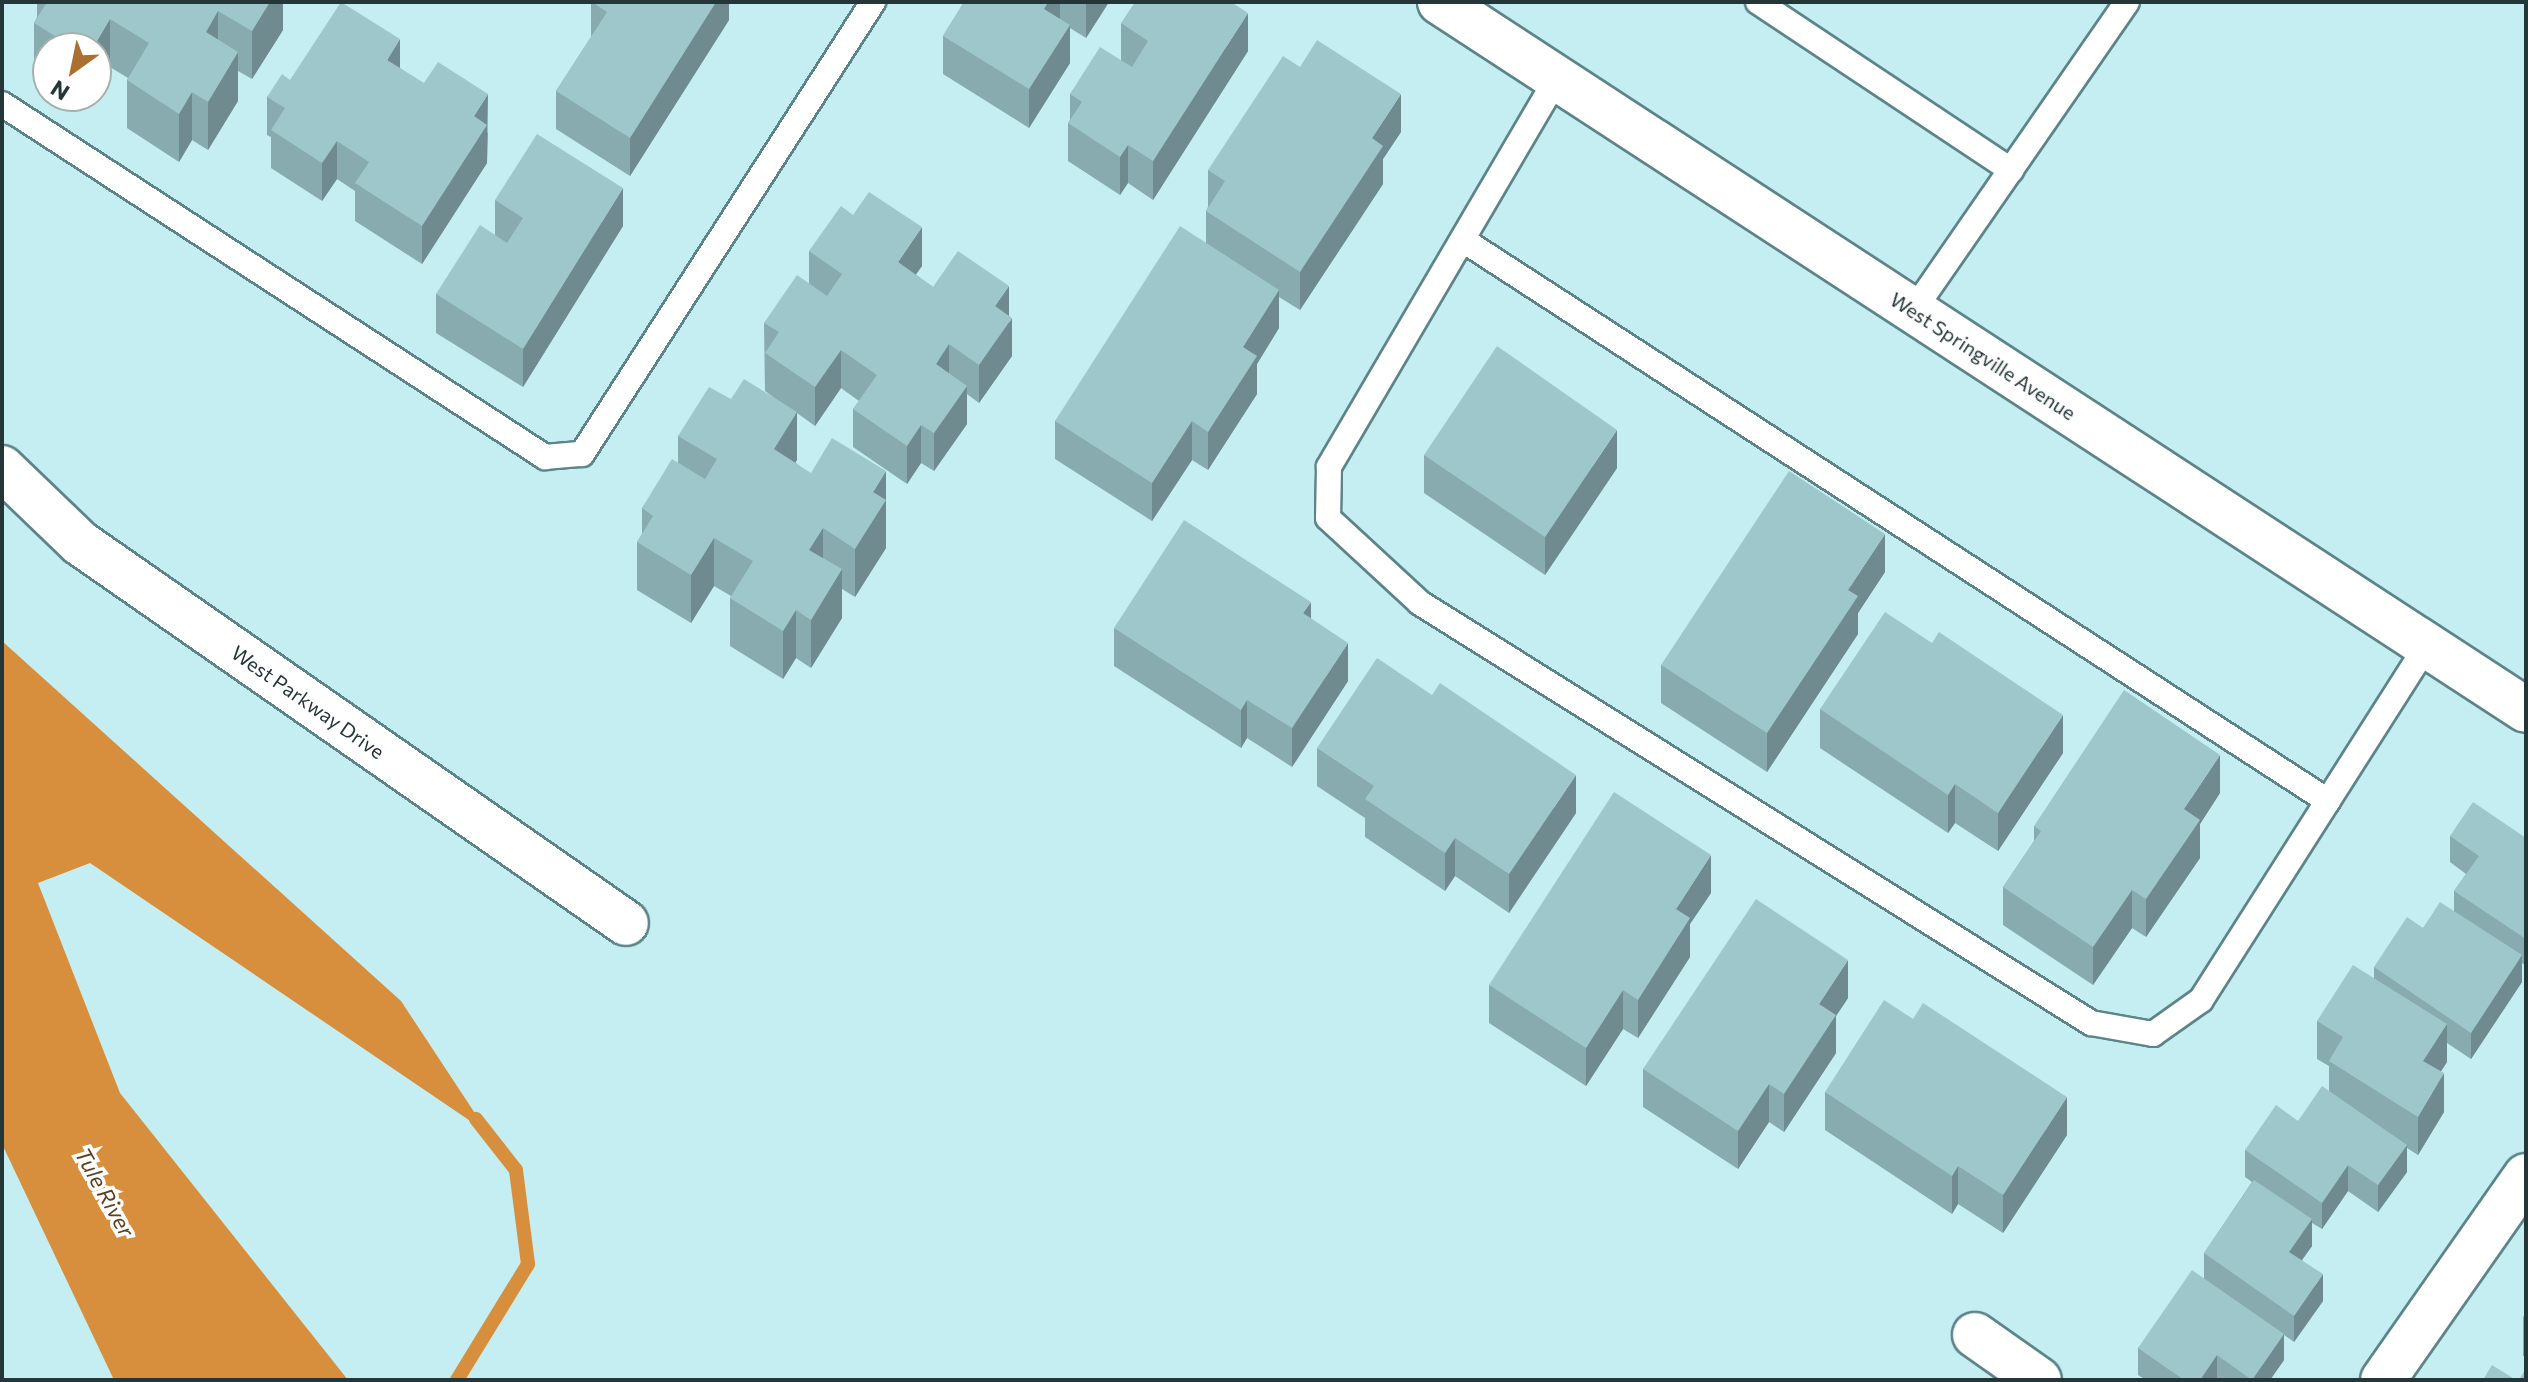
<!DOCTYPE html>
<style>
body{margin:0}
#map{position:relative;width:2528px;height:1382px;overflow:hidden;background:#c4eef2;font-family:Commissioner,sans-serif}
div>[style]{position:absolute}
.water>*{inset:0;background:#d78f3d}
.stream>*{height:14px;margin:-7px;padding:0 7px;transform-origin:7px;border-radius:7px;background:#d78f3d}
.roads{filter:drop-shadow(2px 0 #5d8488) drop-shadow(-2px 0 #5d8488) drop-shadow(0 2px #5d8488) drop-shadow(0 -2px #5d8488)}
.service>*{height:24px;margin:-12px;padding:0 12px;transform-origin:12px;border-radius:12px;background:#fff}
.minor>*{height:44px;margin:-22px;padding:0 22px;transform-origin:22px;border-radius:22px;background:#fff}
.wall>*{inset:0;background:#88abaf}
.shaded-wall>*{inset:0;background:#6f8b8f}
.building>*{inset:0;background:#9ec7cc}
span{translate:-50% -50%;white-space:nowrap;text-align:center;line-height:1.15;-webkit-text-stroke:7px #fff;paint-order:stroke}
.street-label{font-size:20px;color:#253638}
.water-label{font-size:22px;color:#5e401f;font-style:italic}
.frame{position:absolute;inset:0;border:4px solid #253638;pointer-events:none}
.north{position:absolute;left:32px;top:32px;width:80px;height:80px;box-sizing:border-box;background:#fff;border:2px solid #a8afaf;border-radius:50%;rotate:213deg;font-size:22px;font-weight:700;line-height:32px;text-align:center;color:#253638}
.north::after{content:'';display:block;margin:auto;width:28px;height:36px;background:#a9702f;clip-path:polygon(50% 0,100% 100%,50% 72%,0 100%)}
</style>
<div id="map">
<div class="water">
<i style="clip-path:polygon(2px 641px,401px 1001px,488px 1133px,90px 863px,38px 883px,120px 1093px,348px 1380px,114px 1380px,2px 1144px)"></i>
</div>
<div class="stream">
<i style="left:457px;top:1380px;width:136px;rotate:-58.5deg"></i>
<i style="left:528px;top:1264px;width:95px;rotate:-97.3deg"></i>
<i style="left:516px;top:1170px;width:65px;rotate:-128.1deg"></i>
</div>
<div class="roads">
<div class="service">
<i style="left:1758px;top:2px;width:304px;rotate:33.6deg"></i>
<i style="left:1557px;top:78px;width:451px;rotate:120.4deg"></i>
<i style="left:1329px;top:467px;width:51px;rotate:91.1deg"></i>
<i style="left:1328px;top:518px;width:125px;rotate:42.7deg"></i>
<i style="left:1420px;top:603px;width:792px;rotate:32.04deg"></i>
<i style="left:2091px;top:1023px;width:63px;rotate:10.1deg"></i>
<i style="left:2153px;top:1034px;width:59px;rotate:-35.3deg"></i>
<i style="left:2201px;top:1000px;width:421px;rotate:-57.5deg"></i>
<i style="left:2px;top:104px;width:648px;rotate:33.03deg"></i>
<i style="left:545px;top:457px;width:37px;rotate:-5deg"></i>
<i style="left:582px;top:454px;width:538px;rotate:-57.23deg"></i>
<i style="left:1463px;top:240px;width:1031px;rotate:32.97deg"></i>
<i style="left:1913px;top:311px;width:376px;rotate:-55.3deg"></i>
</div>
<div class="minor">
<i style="left:1440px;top:2px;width:1296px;rotate:33.1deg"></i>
<i style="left:2px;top:468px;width:108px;rotate:43.9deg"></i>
<i style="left:80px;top:543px;width:665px;rotate:34.84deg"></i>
<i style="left:1975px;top:1335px;width:78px;rotate:35.1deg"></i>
<i style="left:2383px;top:1380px;width:249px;rotate:-55deg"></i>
</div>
</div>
<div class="wall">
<i style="clip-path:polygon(37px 2px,283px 2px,283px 30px,252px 79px,238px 71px,238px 101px,208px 150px,192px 140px,179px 162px,127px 128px,127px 80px,128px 78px,110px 67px,96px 48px,48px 48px,48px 80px,34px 71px,34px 23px,37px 17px)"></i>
<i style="clip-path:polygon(591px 2px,729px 2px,729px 20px,630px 176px,556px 129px,556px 91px,591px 37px)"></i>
<i style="clip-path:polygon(964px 2px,1109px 2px,1086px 38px,1070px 28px,1070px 63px,1029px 128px,943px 74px,943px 36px)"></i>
<i style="clip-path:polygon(1121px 23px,1248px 51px,1153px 200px,1128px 183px,1120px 195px,1068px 161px,1068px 123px,1070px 120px,1070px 94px,1121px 60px)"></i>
<i style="clip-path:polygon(400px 68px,488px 133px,487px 163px,422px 264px,355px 221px,355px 191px,337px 179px,322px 201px,271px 168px,271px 137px,267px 135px,267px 97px,290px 80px)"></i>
<i style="clip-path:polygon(74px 96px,93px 96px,88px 105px)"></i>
<i style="clip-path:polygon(1401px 132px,1383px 159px,1383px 184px,1300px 310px,1279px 297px,1279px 328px,1257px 364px,1257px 394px,1208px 470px,1192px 460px,1152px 521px,1055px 459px,1055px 421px,1206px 243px,1206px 211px,1208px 207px,1208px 170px)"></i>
<i style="clip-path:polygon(495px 200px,623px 226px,523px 387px,436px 333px,436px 294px,495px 235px)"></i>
<i style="clip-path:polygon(809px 251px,922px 266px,915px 274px,933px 287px,1009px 316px,1012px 356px,979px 403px,967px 394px,967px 424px,934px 471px,921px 463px,907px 484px,853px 447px,853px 409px,859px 401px,841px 388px,815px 426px,797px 413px,797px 460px,795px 462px,886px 548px,855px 597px,842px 589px,842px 618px,811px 668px,796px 658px,783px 679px,730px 646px,730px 598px,731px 596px,714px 586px,691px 623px,637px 590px,637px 542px,642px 534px,642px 508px,678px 463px,678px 436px,731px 399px,777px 400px,765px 391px,764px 323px,809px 283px)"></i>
<i style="clip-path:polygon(1424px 455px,1617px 468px,1545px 575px,1424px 493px)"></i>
<i style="clip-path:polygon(1885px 572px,1858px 613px,1858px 634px,1767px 772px,1661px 703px,1661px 665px)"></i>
<i style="clip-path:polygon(1114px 628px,1348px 681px,1292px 767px,1247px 738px,1241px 748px,1114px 666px)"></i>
<i style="clip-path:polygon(1820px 709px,2063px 753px,1998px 851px,1955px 823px,1948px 833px,1820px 748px)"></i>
<i style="clip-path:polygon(1317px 748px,1576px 813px,1509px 913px,1455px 876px,1445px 891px,1365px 837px,1365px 818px,1317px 786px)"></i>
<i style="clip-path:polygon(2220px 793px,2200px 824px,2200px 858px,2146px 937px,2132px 928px,2093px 985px,2003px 925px,2003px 887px,2034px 841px,2034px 826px)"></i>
<i style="clip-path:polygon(2450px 836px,2526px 838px,2526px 966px,2522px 963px,2522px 982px,2471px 1059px,2447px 1043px,2447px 1062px,2441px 1071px,2444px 1112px,2418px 1155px,2407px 1148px,2407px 1172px,2378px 1212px,2348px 1191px,2322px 1229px,2312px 1223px,2312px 1246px,2302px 1260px,2323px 1301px,2294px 1342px,2284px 1335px,2284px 1360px,2270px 1380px,2146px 1380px,2138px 1375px,2138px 1348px,2204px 1278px,2204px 1253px,2252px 1182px,2245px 1177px,2245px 1150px,2298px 1121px,2329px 1091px,2329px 1066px,2317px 1059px,2317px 1021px,2374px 978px,2374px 967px,2423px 928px,2454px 911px,2454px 891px,2466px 874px,2450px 862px)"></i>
<i style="clip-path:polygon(1711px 893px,1690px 924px,1690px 957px,1638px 1038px,1623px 1029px,1586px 1086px,1489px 1023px,1489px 985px)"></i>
<i style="clip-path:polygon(1848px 998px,1836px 1016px,1836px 1053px,1784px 1132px,1769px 1122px,1738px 1169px,1643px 1107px,1643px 1069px)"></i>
<i style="clip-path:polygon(1825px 1092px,2067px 1135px,2003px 1233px,1958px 1204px,1952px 1214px,1825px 1130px)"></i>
<i style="clip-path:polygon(2526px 1313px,2526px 1357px,2523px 1356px,2523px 1317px)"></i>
</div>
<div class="shaded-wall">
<i style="clip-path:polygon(269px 2px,283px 2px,283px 30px,252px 79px,252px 31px)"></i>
<i style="clip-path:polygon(716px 2px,729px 2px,729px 20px,630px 176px,630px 138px)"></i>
<i style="clip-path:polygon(1048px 2px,1060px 2px,1060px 22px,1044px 9px)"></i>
<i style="clip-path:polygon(1086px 2px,1109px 2px,1086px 38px)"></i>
<i style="clip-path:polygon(218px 11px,218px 59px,206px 32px)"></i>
<i style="clip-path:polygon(1248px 13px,1248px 51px,1153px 200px,1153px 161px)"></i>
<i style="clip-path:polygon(110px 19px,110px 67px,96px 91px,96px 48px,93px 48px)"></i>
<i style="clip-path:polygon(1070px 25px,1070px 63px,1029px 128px,1029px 89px)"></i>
<i style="clip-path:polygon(400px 39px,400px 77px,387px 60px)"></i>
<i style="clip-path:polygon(238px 52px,238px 101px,208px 150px,208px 102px)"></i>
<i style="clip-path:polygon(192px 92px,192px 140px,179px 162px,179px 114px)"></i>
<i style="clip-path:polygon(488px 94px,487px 163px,422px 264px,422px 226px,474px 116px)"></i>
<i style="clip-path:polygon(1401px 94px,1401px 132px,1383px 159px,1383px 184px,1300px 310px,1300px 272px,1372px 138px)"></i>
<i style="clip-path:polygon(88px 96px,93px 96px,88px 105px)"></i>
<i style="clip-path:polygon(337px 141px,337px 179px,322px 201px,322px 163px)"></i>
<i style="clip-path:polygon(1128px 145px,1128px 183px,1120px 195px,1120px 157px)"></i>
<i style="clip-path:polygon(623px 188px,623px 226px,523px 387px,523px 349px)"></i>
<i style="clip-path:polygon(922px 227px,922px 266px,898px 300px,898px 262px)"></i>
<i style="clip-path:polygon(1009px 286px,1009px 323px,1012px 318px,1012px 356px,979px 403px,979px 365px,995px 306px)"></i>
<i style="clip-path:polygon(1279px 290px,1279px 328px,1257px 364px,1257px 394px,1208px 470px,1208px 432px,1243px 347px)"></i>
<i style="clip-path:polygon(949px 344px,949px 382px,936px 364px)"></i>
<i style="clip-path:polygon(841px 350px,841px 388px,815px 426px,815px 387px)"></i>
<i style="clip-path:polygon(967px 386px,967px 424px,934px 471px,934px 433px)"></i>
<i style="clip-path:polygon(797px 412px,797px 460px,774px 497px,774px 449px)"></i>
<i style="clip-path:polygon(1192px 421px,1192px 460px,1152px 521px,1152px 483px)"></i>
<i style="clip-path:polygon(921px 425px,921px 463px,907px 484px,907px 446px)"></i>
<i style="clip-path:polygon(1617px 430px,1617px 468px,1545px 575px,1545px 537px)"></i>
<i style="clip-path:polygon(886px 471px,886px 548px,855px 597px,855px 549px,873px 492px)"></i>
<i style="clip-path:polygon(823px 528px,823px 576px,809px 550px)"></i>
<i style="clip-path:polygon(1885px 534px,1885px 572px,1858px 613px,1858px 634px,1767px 772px,1767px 733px,1848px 590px)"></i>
<i style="clip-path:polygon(714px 538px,714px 586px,691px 623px,691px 575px)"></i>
<i style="clip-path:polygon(842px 569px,842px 618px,811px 668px,811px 620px)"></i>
<i style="clip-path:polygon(1311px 602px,1311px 640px,1303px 613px)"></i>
<i style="clip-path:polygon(796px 610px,796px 658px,783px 679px,783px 631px)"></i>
<i style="clip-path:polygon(1348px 643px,1348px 681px,1292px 767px,1292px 728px)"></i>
<i style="clip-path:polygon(1247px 700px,1247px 738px,1241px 748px,1241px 710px)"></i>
<i style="clip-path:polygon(2063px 715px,2063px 753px,1998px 851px,1998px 813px)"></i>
<i style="clip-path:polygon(2220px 755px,2220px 793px,2200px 824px,2200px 858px,2146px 937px,2146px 899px,2184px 809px)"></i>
<i style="clip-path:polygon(1576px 775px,1576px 813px,1509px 913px,1509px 874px)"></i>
<i style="clip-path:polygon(1955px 784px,1955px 823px,1948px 833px,1948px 795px)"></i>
<i style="clip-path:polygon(1455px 838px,1455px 876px,1445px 891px,1445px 853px)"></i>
<i style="clip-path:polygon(1711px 855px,1711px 893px,1690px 924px,1690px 957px,1638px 1038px,1638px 1000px,1676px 909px)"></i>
<i style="clip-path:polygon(2132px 890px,2132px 928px,2093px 985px,2093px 947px)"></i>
<i style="clip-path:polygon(2522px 955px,2522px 982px,2471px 1059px,2471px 1033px)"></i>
<i style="clip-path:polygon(1848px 960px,1848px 998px,1836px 1016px,1836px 1053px,1784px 1132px,1784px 1094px,1819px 1004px)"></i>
<i style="clip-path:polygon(1623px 990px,1623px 1029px,1586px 1086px,1586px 1048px)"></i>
<i style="clip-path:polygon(2447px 1024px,2447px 1062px,2423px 1099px,2423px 1061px)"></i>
<i style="clip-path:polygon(2444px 1073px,2444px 1112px,2418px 1155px,2418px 1117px)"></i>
<i style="clip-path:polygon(1769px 1084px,1769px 1122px,1738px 1169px,1738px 1131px)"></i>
<i style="clip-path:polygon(2067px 1097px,2067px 1135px,2003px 1233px,2003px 1195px)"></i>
<i style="clip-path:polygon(2407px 1145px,2407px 1172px,2378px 1212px,2378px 1185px)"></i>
<i style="clip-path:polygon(2348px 1165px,2348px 1191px,2322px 1229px,2322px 1203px)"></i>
<i style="clip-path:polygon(1958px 1166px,1958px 1204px,1952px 1214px,1952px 1176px)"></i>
<i style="clip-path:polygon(2312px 1219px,2312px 1246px,2289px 1278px,2289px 1252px)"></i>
<i style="clip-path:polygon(2323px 1274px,2323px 1301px,2294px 1342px,2294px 1316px)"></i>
<i style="clip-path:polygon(2284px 1334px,2284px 1360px,2270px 1380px,2252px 1380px)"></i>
<i style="clip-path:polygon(2217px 1355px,2217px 1380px,2200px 1380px)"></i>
</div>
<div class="building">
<i style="clip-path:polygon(47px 2px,270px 2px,252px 31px,218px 11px,206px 32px,238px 52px,208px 102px,192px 92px,179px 114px,127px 80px,149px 43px,110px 19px,93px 48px,74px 48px,34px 23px)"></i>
<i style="clip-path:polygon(341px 2px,400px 39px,387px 60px,424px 83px,438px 62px,488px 94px,474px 116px,487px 125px,422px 226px,355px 183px,369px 162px,337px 141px,322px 163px,271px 130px,285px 108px,267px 97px,282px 74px,290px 80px)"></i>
<i style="clip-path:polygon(592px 2px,716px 2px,630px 138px,556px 91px,607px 12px)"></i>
<i style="clip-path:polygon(964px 2px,1048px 2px,1044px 9px,1070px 25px,1029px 89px,943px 36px)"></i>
<i style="clip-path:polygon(1135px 2px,1231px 2px,1248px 13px,1153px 161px,1128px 145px,1120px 157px,1068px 123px,1082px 102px,1070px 94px,1100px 47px,1132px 67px,1148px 41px,1121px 23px)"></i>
<i style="clip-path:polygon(1317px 40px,1401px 94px,1372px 138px,1383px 146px,1300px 272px,1206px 211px,1225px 181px,1208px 170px,1283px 56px,1300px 67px)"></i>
<i style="clip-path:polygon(537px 134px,623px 188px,523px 349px,436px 294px,480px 225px,507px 243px,523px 218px,495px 200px)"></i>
<i style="clip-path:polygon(869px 192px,922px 227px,898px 262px,933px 287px,958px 251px,1009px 286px,995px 306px,1012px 318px,979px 365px,949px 344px,936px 364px,967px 386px,934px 433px,921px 425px,907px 446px,853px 409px,877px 375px,841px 350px,815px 387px,765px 353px,779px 332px,764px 323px,797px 275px,827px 296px,842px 274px,809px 251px,841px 206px,853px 215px)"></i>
<i style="clip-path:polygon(1180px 226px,1279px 290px,1243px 347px,1257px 356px,1208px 432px,1192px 421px,1152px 483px,1055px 421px)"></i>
<i style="clip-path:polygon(1497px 346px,1617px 430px,1545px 537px,1424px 455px)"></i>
<i style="clip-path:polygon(744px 379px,797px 412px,774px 449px,811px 473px,832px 438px,886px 471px,873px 492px,886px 500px,855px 549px,823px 528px,809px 550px,842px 569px,811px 620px,796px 610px,783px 631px,730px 598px,753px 561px,714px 538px,691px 575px,637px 542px,653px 516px,642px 508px,672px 459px,705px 479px,717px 459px,678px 436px,709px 387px,731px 399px)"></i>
<i style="clip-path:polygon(1789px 471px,1885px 534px,1848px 590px,1858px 596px,1767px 733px,1661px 665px)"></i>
<i style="clip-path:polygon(1184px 520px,1311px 602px,1303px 613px,1348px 643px,1292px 728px,1247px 700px,1241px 710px,1114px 628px)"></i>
<i style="clip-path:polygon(1885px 612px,1932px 643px,1939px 632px,2063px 715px,1998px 813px,1955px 784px,1948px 795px,1820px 709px)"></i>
<i style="clip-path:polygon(1377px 658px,1432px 695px,1440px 683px,1576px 775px,1509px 874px,1455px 838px,1445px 853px,1365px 799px,1374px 786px,1317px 748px)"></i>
<i style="clip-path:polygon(2124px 690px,2220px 755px,2184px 809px,2200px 820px,2146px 899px,2132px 890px,2093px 947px,2003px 887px,2041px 831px,2034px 826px)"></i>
<i style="clip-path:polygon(1614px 792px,1711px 855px,1676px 909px,1690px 918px,1638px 1000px,1623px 990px,1586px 1048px,1489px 985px)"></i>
<i style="clip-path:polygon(2473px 802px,2526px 838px,2526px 939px,2454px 891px,2479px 856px,2450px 836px)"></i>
<i style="clip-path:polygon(1756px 899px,1848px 960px,1819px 1004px,1836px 1015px,1784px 1094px,1769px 1084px,1738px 1131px,1643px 1069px)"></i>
<i style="clip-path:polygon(2440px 902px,2522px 955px,2471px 1033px,2374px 967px,2407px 917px,2423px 928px)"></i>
<i style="clip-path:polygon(2353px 965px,2447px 1024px,2423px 1061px,2444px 1073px,2418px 1117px,2329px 1061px,2343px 1037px,2317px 1021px)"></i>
<i style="clip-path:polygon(1884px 1000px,1913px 1019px,1923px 1003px,2067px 1097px,2003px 1195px,1958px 1166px,1952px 1176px,1825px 1092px)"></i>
<i style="clip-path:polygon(2322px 1086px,2407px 1145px,2378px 1185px,2348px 1165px,2322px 1203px,2245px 1150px,2276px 1105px,2298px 1121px)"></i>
<i style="clip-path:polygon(2254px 1180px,2312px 1219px,2289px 1252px,2323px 1274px,2294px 1316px,2204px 1253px)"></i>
<i style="clip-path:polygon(2192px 1270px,2284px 1334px,2252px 1380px,2217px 1355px,2200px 1380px,2184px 1380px,2138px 1348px)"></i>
<i style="clip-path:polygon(2492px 1365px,2516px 1380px,2483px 1380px)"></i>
<i style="clip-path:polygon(2526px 1368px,2526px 1380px,2519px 1380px)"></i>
</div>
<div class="street-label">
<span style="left:1983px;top:356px;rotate:33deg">West Springville Avenue</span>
<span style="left:308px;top:702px;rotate:35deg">West Parkway Drive</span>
</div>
<div class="water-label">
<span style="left:105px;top:1192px;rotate:61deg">Tule River</span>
</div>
<div class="frame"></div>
<div class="north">N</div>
</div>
